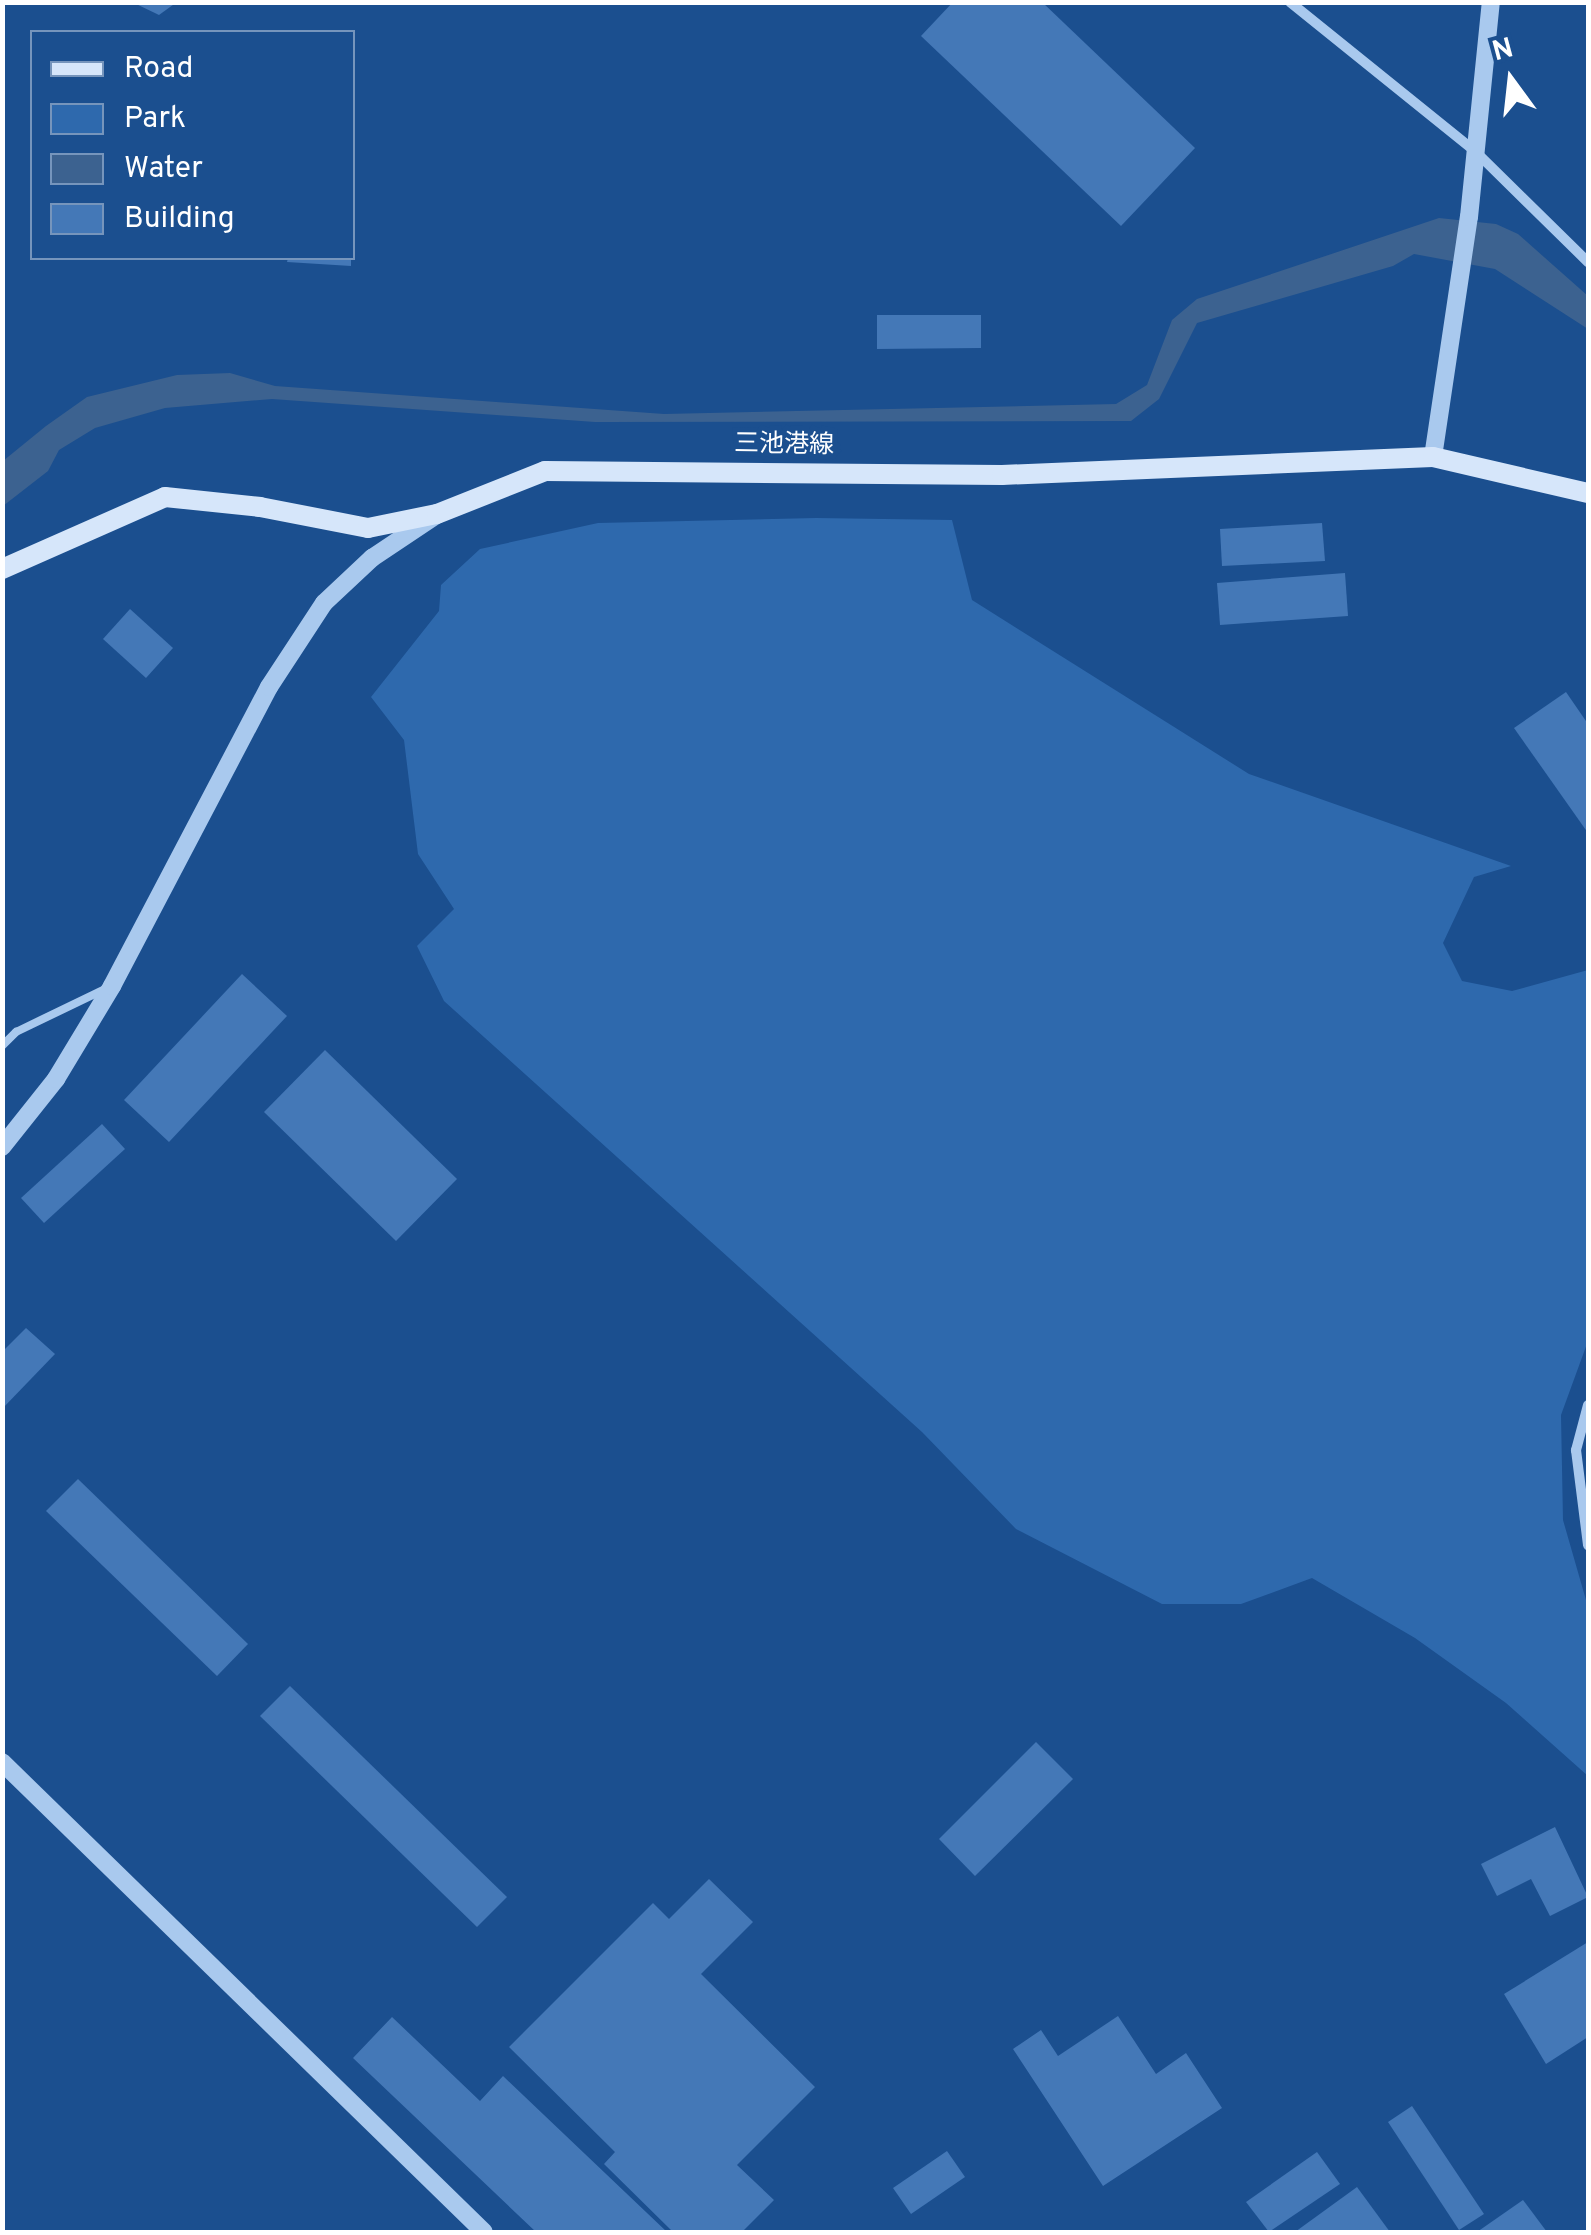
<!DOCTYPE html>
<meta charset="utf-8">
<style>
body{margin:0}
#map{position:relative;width:1591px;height:2235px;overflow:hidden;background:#1b4f8f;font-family:Overpass,"Noto Sans JP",sans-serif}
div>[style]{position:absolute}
.green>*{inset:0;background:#2e69ad}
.water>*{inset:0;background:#3c6290}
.building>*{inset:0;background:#4478b7}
.service>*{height:8px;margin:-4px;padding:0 4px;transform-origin:4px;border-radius:4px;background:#a9c9ee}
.minor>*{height:10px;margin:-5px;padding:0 5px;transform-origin:5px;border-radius:5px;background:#a9c9ee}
.tertiary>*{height:18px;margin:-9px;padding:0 9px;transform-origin:9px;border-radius:9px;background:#a9c9ee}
.secondary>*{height:20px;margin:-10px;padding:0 10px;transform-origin:10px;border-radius:10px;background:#d6e6fa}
span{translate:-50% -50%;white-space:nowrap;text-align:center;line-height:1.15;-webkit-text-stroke:10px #1b4f8f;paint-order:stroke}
.street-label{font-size:25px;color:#fff}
.frame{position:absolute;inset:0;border:5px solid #fff;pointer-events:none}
.legend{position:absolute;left:30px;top:30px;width:325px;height:230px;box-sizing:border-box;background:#1b4f8f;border:2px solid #7695bc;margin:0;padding:12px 18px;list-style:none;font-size:30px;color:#fff}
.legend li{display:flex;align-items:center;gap:20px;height:50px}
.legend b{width:50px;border:2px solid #7695bc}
.north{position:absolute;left:1461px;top:30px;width:100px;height:100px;-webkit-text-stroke:8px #1b4f8f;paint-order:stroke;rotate:345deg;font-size:28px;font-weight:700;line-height:40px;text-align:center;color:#fff}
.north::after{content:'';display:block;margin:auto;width:35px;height:45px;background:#fff;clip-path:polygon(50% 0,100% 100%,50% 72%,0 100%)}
</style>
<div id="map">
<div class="green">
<i style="clip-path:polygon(816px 518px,952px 520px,972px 600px,1249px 774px,1511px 866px,1474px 877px,1443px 943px,1462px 981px,1512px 991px,1588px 970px,1588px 1341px,1561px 1415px,1563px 1520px,1588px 1607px,1588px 1776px,1506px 1703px,1415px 1638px,1312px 1578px,1241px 1604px,1162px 1604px,1016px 1529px,922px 1432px,444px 1001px,417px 946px,454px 909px,418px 854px,404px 740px,371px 697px,439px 611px,441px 585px,480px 549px,598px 523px)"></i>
</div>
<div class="water">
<i style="clip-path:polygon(1439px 218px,1496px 224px,1518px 234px,1588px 296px,1588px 329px,1495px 269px,1414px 254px,1393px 266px,1197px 323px,1159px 399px,1131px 421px,595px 422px,272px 399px,165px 408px,95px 428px,59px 450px,48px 471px,3px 506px,3px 461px,46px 426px,87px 397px,177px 375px,230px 373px,275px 386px,664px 414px,1116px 404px,1147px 385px,1172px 320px,1197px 299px)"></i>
</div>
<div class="building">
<i style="clip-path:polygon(132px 2px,177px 2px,159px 15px)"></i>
<i style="clip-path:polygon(953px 2px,1042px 2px,1195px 148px,1121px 226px,921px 36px)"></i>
<i style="clip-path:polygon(288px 258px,351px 258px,351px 266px,287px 262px)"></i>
<i style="clip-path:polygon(877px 315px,981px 315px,981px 348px,877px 349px)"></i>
<i style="clip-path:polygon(1322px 523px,1325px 561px,1222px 566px,1220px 529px)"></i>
<i style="clip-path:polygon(1345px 573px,1348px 616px,1220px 625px,1217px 583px)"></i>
<i style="clip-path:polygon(130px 609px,173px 648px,146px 678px,103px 639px)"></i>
<i style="clip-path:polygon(1566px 692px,1588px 724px,1588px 833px,1514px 728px)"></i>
<i style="clip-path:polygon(242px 974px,287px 1016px,169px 1142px,124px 1100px)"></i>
<i style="clip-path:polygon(325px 1050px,457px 1179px,396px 1241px,264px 1112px)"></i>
<i style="clip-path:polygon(102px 1124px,125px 1149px,44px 1223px,21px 1198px)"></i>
<i style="clip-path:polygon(26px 1328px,55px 1354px,2px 1409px,2px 1352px)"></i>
<i style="clip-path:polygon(78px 1479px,248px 1644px,217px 1676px,46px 1511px)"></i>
<i style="clip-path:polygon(290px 1686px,507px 1897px,477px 1927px,260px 1716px)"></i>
<i style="clip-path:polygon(1036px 1742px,1073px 1779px,975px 1876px,939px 1839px)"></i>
<i style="clip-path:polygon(1555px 1827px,1588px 1897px,1550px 1916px,1531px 1879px,1497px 1896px,1481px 1864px)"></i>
<i style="clip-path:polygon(709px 1879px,753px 1922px,701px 1974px,815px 2087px,737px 2165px,774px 2200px,742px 2232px,673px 2232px,604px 2164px,615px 2152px,509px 2047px,653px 1903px,669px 1919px)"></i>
<i style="clip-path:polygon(1588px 1942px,1588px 2037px,1546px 2064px,1504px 1994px)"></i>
<i style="clip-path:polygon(1118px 2016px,1156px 2074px,1186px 2053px,1222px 2108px,1103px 2186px,1013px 2049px,1041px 2030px,1058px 2056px)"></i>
<i style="clip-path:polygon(392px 2017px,480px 2101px,503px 2076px,667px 2232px,536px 2232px,353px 2058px)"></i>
<i style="clip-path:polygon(1412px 2106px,1484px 2214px,1459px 2230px,1388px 2122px)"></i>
<i style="clip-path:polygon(947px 2151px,965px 2177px,911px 2214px,893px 2188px)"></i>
<i style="clip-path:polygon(1317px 2152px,1340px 2184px,1269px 2232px,1246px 2202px)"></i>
<i style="clip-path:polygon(1357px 2187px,1390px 2232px,1295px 2232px)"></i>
<i style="clip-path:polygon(1523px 2200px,1547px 2232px,1477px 2232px)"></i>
</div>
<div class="service">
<i style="left:2px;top:1046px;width:20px;rotate:-45deg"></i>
<i style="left:16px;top:1032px;width:101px;rotate:-25.8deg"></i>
</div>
<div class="minor">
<i style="left:1290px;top:2px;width:240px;rotate:38.9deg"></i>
<i style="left:1477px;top:153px;width:156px;rotate:44.5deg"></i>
<i style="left:1588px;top:1405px;width:47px;rotate:104.9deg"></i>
<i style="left:1576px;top:1450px;width:96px;rotate:82.8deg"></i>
</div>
<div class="tertiary">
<i style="left:1433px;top:457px;width:243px;rotate:-81.5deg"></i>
<i style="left:1469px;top:217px;width:216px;rotate:-84.2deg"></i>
<i style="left:2px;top:1147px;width:87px;rotate:-51.5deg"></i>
<i style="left:56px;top:1079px;width:109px;rotate:-58.9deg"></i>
<i style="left:112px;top:986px;width:338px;rotate:-62.3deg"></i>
<i style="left:269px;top:687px;width:100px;rotate:-56.8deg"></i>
<i style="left:324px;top:603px;width:66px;rotate:-43.2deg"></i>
<i style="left:372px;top:558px;width:76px;rotate:-33.7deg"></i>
<i style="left:2px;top:1762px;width:673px;rotate:44.28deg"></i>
</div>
<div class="secondary">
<i style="left:2px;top:569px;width:178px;rotate:-23.8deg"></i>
<i style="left:165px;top:497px;width:96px;rotate:6deg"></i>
<i style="left:260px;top:507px;width:110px;rotate:11deg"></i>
<i style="left:368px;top:528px;width:70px;rotate:-11.5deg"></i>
<i style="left:437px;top:514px;width:116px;rotate:-21.7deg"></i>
<i style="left:545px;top:471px;width:457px;rotate:0.5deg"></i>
<i style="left:1002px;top:475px;width:431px;rotate:-2.4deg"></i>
<i style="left:1433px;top:457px;width:159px;rotate:13.1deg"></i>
</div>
<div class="street-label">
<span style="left:784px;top:446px;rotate:1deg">三池港線</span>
</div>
<div class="frame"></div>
<ul class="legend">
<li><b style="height:12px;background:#d6e6fa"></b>Road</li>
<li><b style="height:28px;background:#2e69ad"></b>Park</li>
<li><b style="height:28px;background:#3c6290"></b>Water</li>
<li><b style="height:28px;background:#4478b7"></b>Building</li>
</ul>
<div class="north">N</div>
</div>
